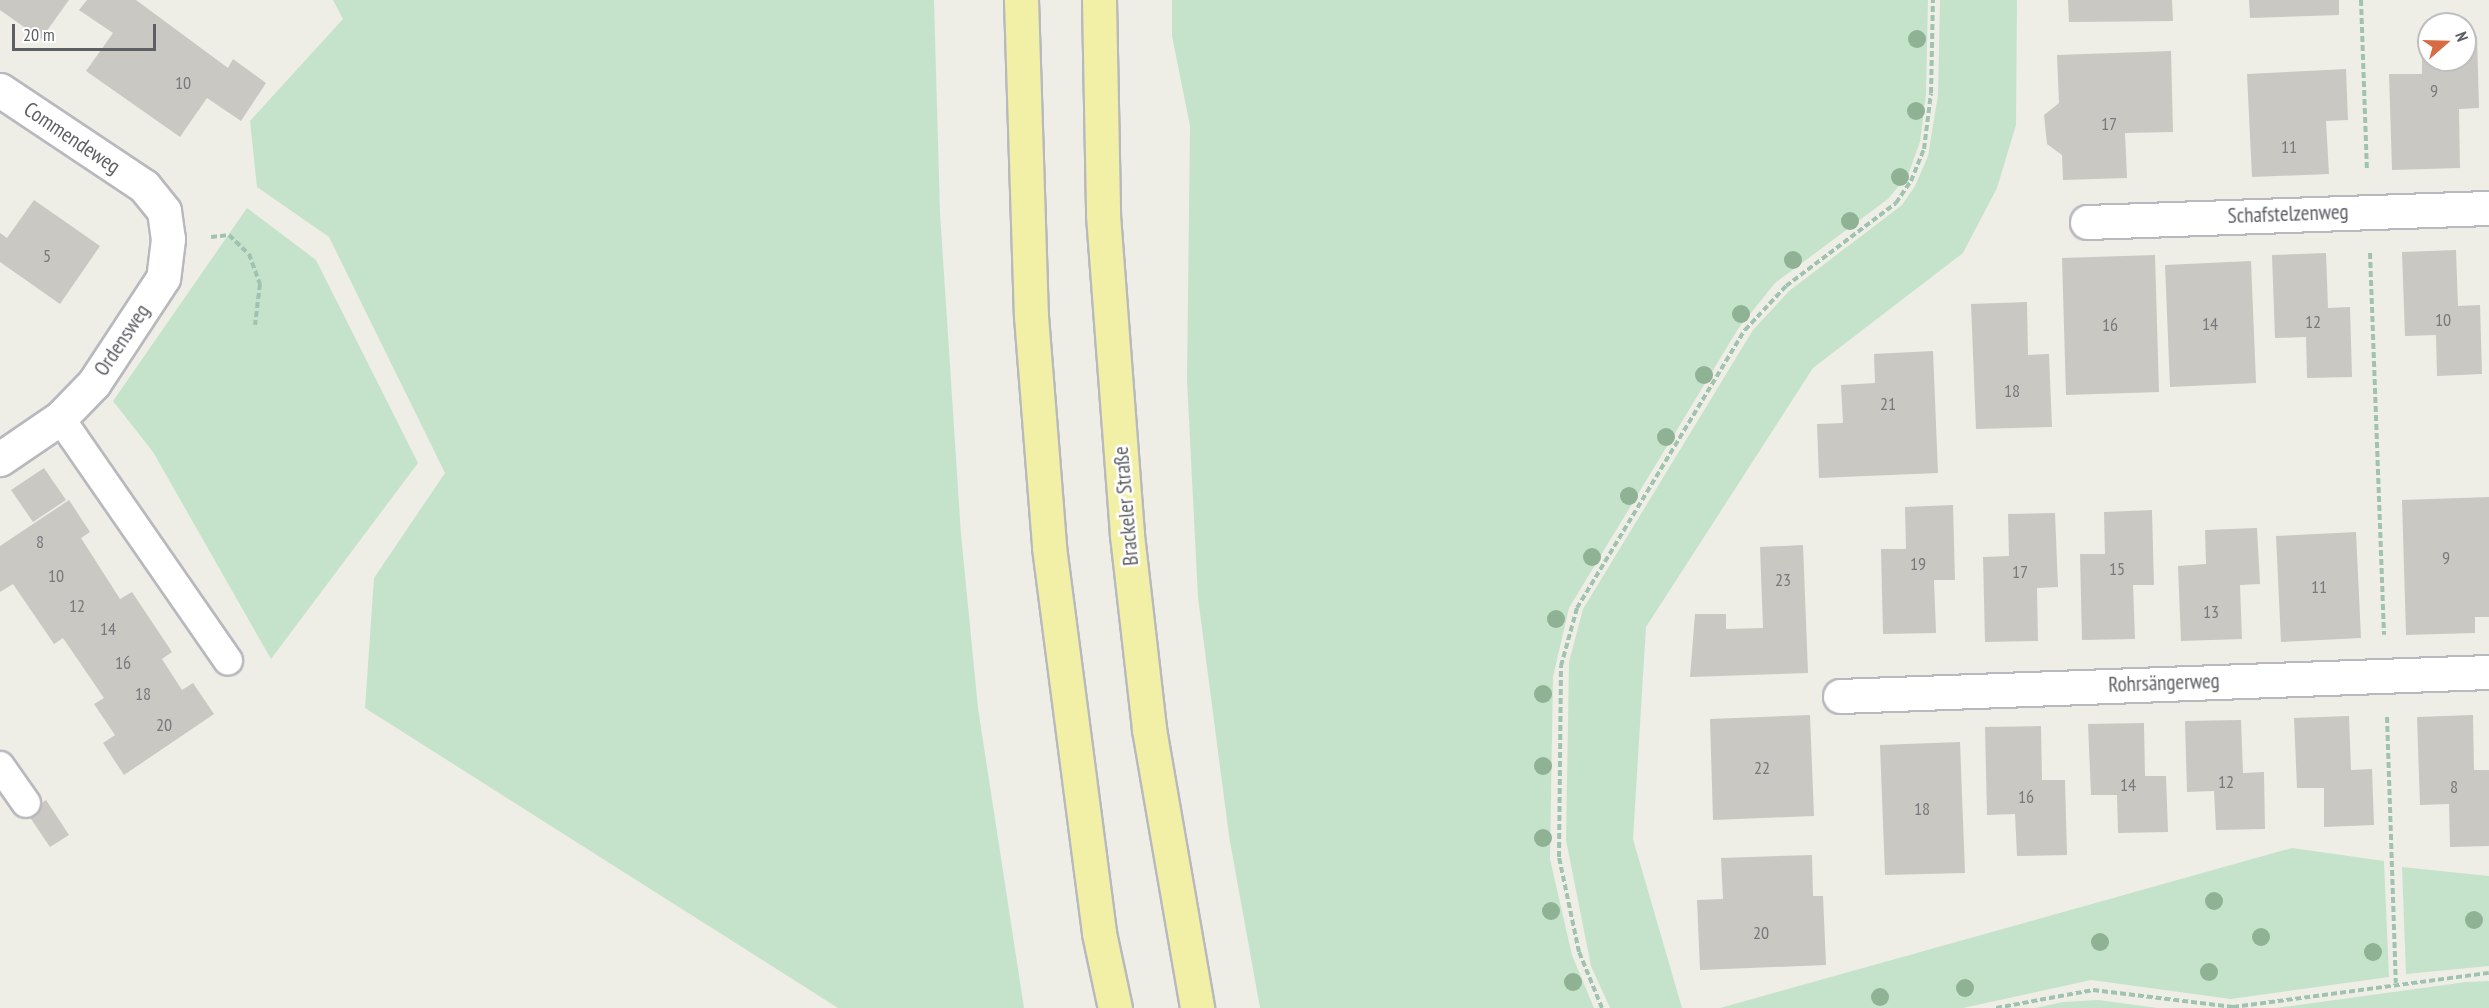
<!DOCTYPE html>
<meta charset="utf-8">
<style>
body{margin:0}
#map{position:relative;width:2489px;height:1008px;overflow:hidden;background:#eeeee6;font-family:"PT Sans Narrow",sans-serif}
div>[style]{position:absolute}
.green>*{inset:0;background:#c5e3cb}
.building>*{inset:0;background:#c9c8c2}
.path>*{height:4px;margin-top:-2px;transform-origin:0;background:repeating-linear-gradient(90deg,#9fc3b0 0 6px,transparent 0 9px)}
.roads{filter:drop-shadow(2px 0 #b8b9be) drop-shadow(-2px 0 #b8b9be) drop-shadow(0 2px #b8b9be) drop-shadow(0 -2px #b8b9be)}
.service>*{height:28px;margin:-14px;padding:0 14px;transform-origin:14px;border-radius:14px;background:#fff}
.minor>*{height:33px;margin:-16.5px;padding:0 16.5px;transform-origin:16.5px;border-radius:16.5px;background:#fff}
.trunk>*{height:33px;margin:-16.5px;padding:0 16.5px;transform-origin:16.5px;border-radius:16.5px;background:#f2f0a6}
.trees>*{width:18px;height:18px;margin:-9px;border-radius:50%;background:#8eb293}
span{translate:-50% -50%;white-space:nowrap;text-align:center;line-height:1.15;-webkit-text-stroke:5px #fff;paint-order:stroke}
.number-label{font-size:18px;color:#78797c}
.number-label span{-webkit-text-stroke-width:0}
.street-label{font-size:21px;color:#5d5f64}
.north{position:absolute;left:2417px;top:12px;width:60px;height:60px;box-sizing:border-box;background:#fff;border:2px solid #bebfc1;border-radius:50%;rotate:70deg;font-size:16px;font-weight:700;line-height:24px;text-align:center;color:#5d5f64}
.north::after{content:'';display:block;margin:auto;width:21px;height:27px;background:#d66b44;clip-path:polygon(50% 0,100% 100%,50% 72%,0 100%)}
.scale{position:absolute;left:12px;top:24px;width:144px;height:27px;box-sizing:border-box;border:3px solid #5d5f64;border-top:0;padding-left:8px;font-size:18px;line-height:21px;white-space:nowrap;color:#5d5f64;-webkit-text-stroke:4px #fff;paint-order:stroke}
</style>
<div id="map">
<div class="green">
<i style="clip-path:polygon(333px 0,934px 0,940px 213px,961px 534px,978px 708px,1024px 1008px,838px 1008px,365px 708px,374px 578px,445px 473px,329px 237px,257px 187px,250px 121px,343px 19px)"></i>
<i style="clip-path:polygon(1172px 0,1928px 0,1926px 95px,1920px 142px,1908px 175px,1888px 199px,1775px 283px,1738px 329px,1569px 608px,1553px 677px,1550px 859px,1572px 955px,1594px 1008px,1260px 1008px,1229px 836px,1198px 598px,1187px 380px,1190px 126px,1172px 36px)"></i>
<i style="clip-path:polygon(1940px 0,2017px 0,2016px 125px,1997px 188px,1963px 253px,1813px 368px,1646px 627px,1633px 839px,1682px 1008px,1610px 1008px,1591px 966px,1566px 840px,1569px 662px,1583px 609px,1753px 330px,1789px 291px,1902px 205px,1915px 186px,1928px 156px,1938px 95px)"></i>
<i style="clip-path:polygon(247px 208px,316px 260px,418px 463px,271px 659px,153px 452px,113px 401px)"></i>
<i style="clip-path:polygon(2292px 848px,2384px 861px,2389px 977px,2231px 999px,2091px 980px,1963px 1008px,1720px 1008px)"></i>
<i style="clip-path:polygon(2402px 867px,2489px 876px,2489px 966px,2406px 974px)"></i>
<i style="clip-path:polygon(2489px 981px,2489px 1008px,2276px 1008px,2466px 982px)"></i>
<i style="clip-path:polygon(2098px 1000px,2158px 1008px,2035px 1008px,2063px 1002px)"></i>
</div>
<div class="building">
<i style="clip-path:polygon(0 0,69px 0,41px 39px,0 10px)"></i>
<i style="clip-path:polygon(87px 0,136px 0,228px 68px,233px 59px,266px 83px,241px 121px,207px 98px,180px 137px,86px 71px,113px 33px,79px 10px)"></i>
<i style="clip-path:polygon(2068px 0,2172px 0,2173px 21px,2069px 22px)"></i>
<i style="clip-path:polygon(2249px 0,2339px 0,2339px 15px,2250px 18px)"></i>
<i style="clip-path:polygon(2465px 36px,2477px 36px,2479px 108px,2459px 109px,2460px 168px,2392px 170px,2389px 74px,2422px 74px,2422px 37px,2429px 37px,2429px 60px,2465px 60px)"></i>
<i style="clip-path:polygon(2171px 51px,2173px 132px,2125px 133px,2127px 178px,2063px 180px,2062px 155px,2047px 144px,2044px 115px,2059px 103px,2057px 55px)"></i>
<i style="clip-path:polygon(2346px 69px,2348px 120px,2326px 121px,2329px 174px,2252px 177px,2247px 74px)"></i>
<i style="clip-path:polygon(34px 200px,100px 246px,60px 304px,0 262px,0 233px,7px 238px)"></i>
<i style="clip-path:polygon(2456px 250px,2458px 306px,2480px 305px,2482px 374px,2437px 376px,2436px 335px,2405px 336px,2402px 252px)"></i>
<i style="clip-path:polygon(2326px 253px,2328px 308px,2350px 307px,2352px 377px,2307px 378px,2306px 337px,2275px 338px,2272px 255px)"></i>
<i style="clip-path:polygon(2155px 255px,2159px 392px,2066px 395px,2062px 258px)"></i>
<i style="clip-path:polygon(2251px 261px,2256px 383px,2170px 387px,2165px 265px)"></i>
<i style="clip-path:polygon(2027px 302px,2028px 355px,2049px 354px,2052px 427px,1976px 429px,1971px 304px)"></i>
<i style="clip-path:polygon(1933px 351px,1938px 473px,1819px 478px,1817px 424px,1843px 423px,1841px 385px,1875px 383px,1874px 354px)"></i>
<i style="clip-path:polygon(44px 468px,66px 500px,33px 522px,11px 490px)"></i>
<i style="clip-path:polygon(2489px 497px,2489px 617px,2475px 617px,2475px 633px,2406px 635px,2402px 500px)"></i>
<i style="clip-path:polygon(69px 500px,90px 532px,81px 538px,120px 599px,132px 592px,172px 652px,162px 659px,182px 690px,193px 683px,214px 714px,124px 775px,103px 743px,115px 735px,94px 704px,104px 698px,63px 638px,54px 644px,13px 584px,0 592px,0 546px)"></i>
<i style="clip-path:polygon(1953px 505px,1955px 580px,1934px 580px,1936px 633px,1883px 634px,1881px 549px,1906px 549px,1905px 507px)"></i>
<i style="clip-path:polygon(2152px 510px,2154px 585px,2133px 585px,2135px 639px,2082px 640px,2080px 554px,2105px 554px,2104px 512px)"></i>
<i style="clip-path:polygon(2055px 513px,2058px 587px,2037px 588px,2038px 641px,1985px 642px,1983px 557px,2009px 556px,2008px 514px)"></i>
<i style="clip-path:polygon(2257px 528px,2260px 584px,2240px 585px,2242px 639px,2181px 641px,2178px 566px,2206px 564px,2205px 530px)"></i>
<i style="clip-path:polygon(2356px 532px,2361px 638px,2281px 642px,2276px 536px)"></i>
<i style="clip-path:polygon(1803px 545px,1808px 673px,1690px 677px,1695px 614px,1726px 614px,1726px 629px,1763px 628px,1760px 547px)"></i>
<i style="clip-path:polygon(1810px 715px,1814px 816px,1713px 820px,1710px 719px)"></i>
<i style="clip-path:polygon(2473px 715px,2474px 770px,2489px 770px,2489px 846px,2450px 847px,2449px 804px,2420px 805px,2417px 717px)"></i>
<i style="clip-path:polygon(2349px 716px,2351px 770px,2372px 769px,2374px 825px,2324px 827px,2324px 788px,2297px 788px,2294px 718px)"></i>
<i style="clip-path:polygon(2241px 720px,2243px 773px,2264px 772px,2265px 829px,2216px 830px,2214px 791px,2187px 792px,2185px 721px)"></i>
<i style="clip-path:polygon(2144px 723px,2145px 776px,2166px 776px,2168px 832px,2118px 833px,2117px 795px,2091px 795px,2088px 724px)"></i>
<i style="clip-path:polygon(2041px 726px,2042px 780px,2065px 780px,2067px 855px,2017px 856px,2015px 814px,1987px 815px,1985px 727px)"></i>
<i style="clip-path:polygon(1960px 742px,1965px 873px,1885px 875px,1880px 745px)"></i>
<i style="clip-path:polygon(46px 800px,69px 835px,50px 847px,27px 813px)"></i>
<i style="clip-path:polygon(1812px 855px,1813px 896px,1823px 896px,1826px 965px,1700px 970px,1697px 900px,1723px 899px,1721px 858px)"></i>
</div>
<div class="path">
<i style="left:2361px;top:0;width:170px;rotate:88deg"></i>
<i style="left:211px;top:237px;width:18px;rotate:-6deg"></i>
<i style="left:229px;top:235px;width:28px;rotate:44deg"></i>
<i style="left:249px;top:254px;width:32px;rotate:70deg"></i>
<i style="left:260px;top:284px;width:41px;rotate:97deg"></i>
<i style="left:2370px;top:253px;width:382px;rotate:87.9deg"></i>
<i style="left:2387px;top:717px;width:266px;rotate:88.1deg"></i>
<i style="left:1602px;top:1008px;width:61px;rotate:-112.3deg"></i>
<i style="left:1579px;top:952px;width:97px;rotate:-101.9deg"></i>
<i style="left:1559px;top:857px;width:191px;rotate:-89.4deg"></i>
<i style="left:1561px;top:666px;width:60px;rotate:-74.6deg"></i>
<i style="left:1577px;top:608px;width:325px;rotate:-58.9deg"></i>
<i style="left:1745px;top:330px;width:60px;rotate:-47deg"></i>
<i style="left:1786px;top:286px;width:138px;rotate:-37deg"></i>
<i style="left:1896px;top:203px;width:27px;rotate:-56deg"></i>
<i style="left:1911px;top:181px;width:35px;rotate:-68deg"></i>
<i style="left:1924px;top:149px;width:56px;rotate:-82.9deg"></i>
<i style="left:1931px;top:93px;width:93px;rotate:-88.8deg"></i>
<i style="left:1996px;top:1008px;width:99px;rotate:-10.5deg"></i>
<i style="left:2093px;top:990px;width:141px;rotate:6.9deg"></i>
<i style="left:2233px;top:1007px;width:258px;rotate:-7.6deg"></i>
</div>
<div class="roads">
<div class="service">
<i style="left:60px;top:418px;width:295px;rotate:55.3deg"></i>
<i style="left:0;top:766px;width:45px;rotate:54.9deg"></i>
</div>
<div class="minor">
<i style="left:0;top:90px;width:173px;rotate:33.7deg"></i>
<i style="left:144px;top:186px;width:32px;rotate:51deg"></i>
<i style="left:164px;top:211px;width:28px;rotate:82deg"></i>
<i style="left:168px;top:239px;width:39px;rotate:97deg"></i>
<i style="left:163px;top:278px;width:126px;rotate:123.3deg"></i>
<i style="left:94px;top:383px;width:49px;rotate:134.2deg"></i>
<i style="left:60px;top:418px;width:73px;rotate:145.7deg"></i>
<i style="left:2087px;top:222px;width:402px;rotate:-2deg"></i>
<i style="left:1840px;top:696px;width:649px;rotate:-2.12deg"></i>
</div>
<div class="trunk">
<i style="left:1021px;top:0;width:316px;rotate:88.2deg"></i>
<i style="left:1031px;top:316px;width:232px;rotate:85.5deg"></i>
<i style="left:1049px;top:547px;width:389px;rotate:82.6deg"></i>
<i style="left:1099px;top:933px;width:77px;rotate:78deg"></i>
<i style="left:1099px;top:0;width:215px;rotate:88.9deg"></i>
<i style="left:1103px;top:215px;width:321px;rotate:85.7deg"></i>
<i style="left:1127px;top:535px;width:195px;rotate:83.5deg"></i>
<i style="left:1149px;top:729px;width:283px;rotate:80.2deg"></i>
</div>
</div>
<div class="trees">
<i style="left:1917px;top:39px"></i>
<i style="left:1916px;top:111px"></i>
<i style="left:1900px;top:177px"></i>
<i style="left:1850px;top:221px"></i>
<i style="left:1793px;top:260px"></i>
<i style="left:1741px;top:314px"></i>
<i style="left:1704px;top:375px"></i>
<i style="left:1666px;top:437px"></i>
<i style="left:1629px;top:496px"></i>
<i style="left:1592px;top:557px"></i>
<i style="left:1556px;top:619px"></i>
<i style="left:1543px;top:694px"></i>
<i style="left:1543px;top:766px"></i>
<i style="left:1543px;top:838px"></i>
<i style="left:2214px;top:901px"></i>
<i style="left:1551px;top:911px"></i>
<i style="left:2474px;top:920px"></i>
<i style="left:2261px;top:937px"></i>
<i style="left:2100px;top:942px"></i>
<i style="left:2373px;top:952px"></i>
<i style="left:2209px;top:972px"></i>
<i style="left:1573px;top:982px"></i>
<i style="left:1965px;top:988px"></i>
<i style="left:1880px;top:997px"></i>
</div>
<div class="number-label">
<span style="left:183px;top:83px">10</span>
<span style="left:2434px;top:91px">9</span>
<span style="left:2109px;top:124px">17</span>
<span style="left:2289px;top:147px">11</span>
<span style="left:47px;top:256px">5</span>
<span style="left:2443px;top:320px">10</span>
<span style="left:2313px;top:322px">12</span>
<span style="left:2210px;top:324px">14</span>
<span style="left:2110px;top:325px">16</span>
<span style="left:2012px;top:391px">18</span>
<span style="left:1888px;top:404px">21</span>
<span style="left:40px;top:542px">8</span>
<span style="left:2446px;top:558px">9</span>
<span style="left:1918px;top:564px">19</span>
<span style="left:2117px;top:569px">15</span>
<span style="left:2020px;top:572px">17</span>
<span style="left:56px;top:576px">10</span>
<span style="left:1783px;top:580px">23</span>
<span style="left:2319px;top:587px">11</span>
<span style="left:77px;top:606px">12</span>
<span style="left:2211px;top:612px">13</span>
<span style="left:108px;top:629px">14</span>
<span style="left:123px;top:663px">16</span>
<span style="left:143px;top:694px">18</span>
<span style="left:164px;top:725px">20</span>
<span style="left:1762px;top:768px">22</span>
<span style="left:2226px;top:782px">12</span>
<span style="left:2128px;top:785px">14</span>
<span style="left:2454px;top:787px">8</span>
<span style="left:2026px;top:797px">16</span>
<span style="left:1922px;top:809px">18</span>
<span style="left:1761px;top:933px">20</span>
</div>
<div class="street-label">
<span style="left:72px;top:138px;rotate:34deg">Commendeweg</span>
<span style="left:2288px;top:214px;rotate:-2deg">Schafstelzenweg</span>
<span style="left:122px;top:340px;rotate:-56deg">Ordensweg</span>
<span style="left:1126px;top:506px;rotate:-95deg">Brackeler Straße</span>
<span style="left:2164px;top:683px;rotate:-2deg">Rohrsängerweg</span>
</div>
<div class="north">N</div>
<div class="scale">20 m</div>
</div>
